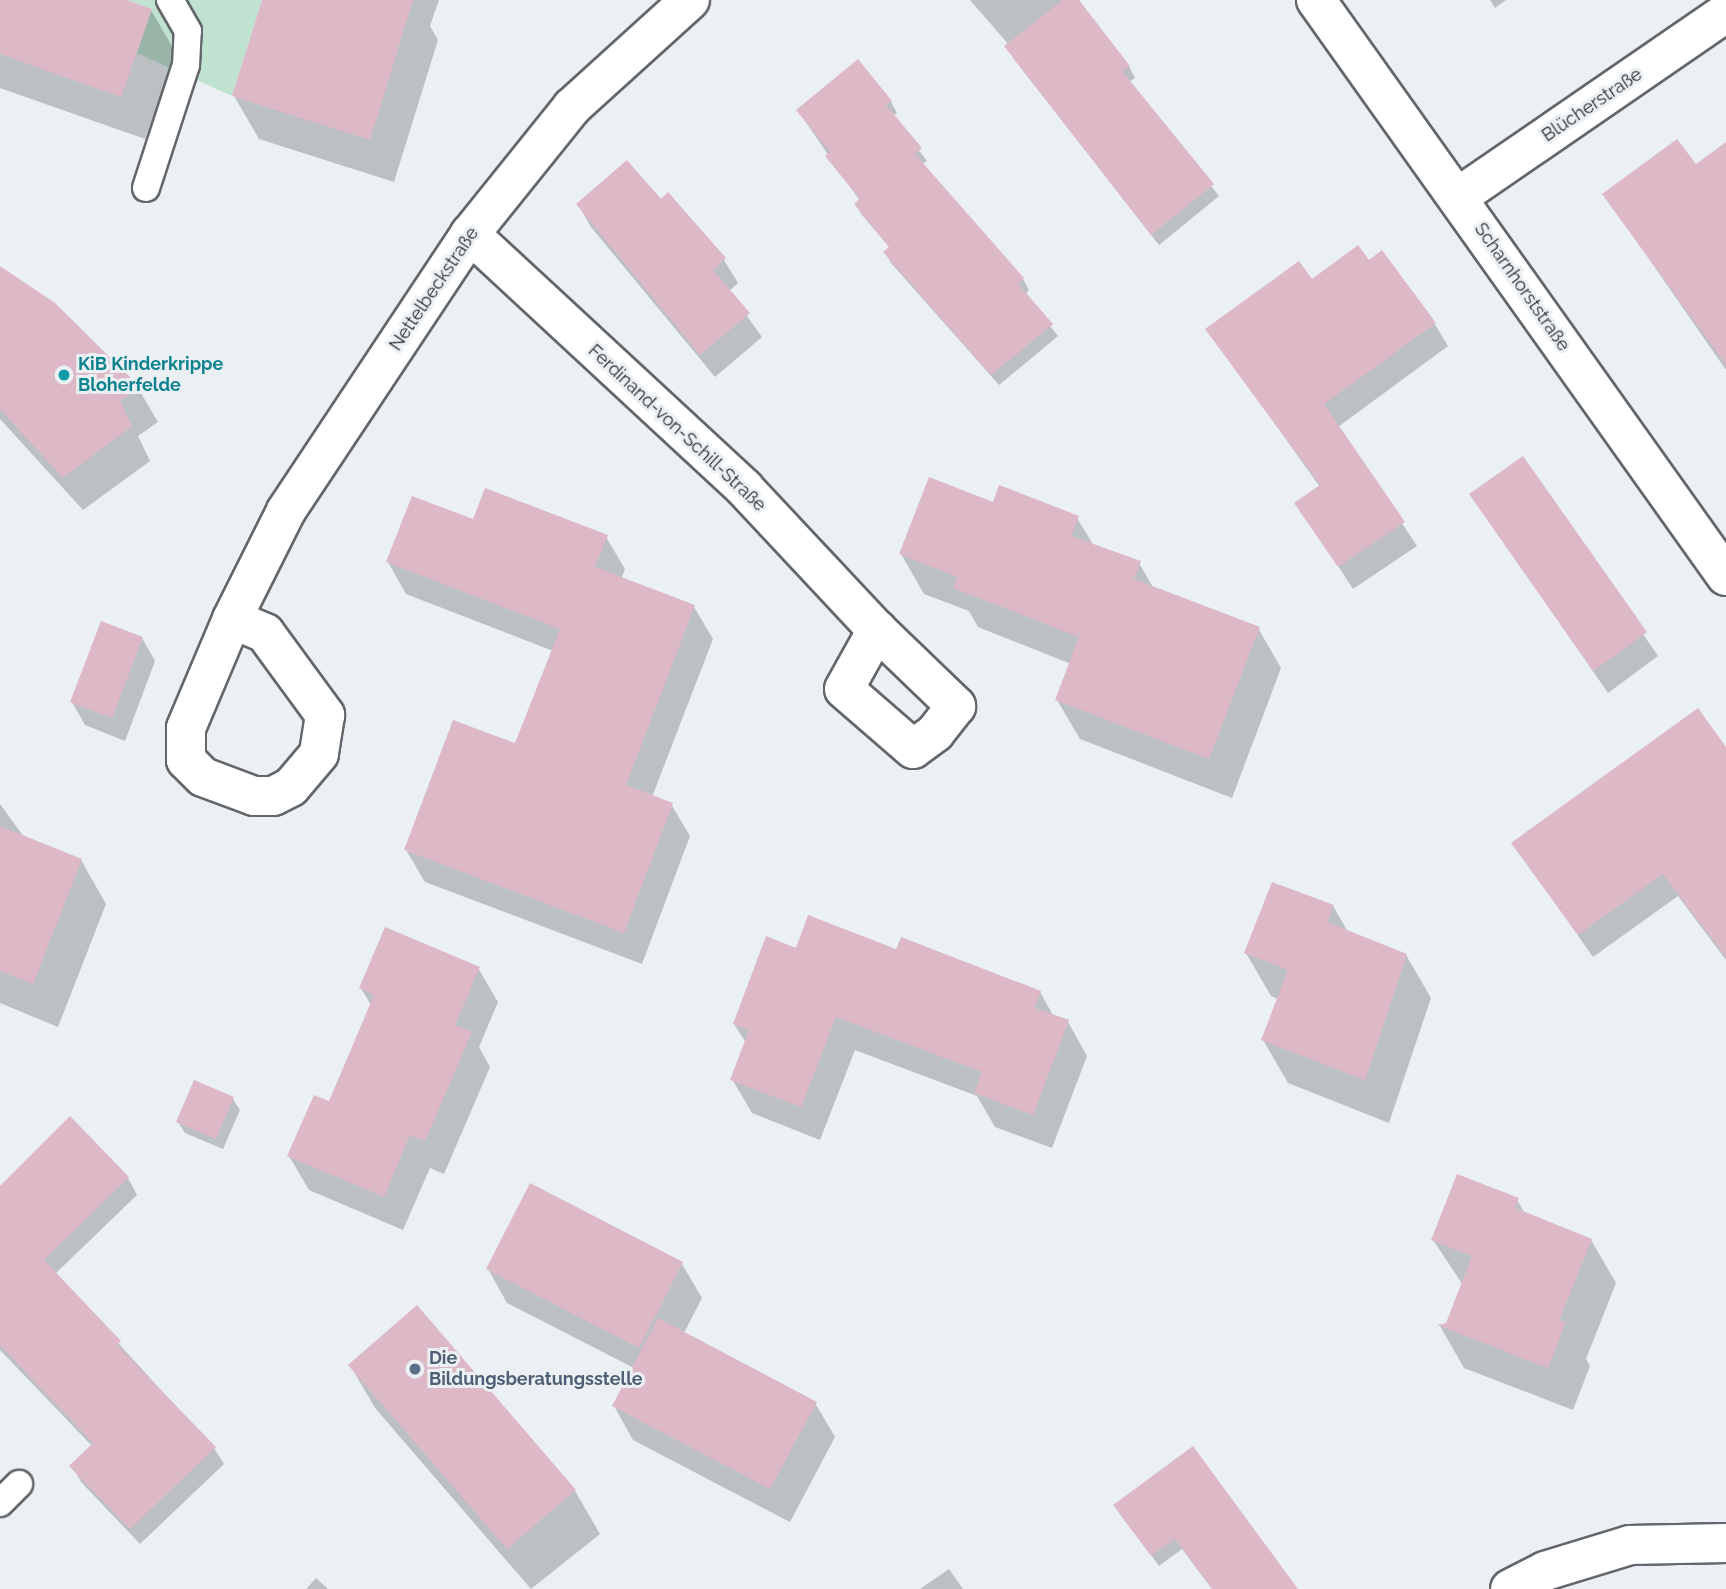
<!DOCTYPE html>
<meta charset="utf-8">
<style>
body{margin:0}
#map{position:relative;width:1726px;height:1589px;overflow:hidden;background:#ebf0f4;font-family:Raleway,sans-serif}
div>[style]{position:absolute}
.green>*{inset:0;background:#c0e3d1}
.shadow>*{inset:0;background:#0003}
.building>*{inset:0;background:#ddb8c7}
.roads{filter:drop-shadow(2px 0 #63676b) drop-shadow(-2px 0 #63676b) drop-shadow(0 2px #63676b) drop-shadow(0 -2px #63676b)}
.service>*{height:26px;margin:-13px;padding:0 13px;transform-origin:13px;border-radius:13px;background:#fff}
.minor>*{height:38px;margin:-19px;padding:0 19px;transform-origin:19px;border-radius:19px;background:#fff}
.tertiary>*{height:38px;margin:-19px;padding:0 19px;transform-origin:19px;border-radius:19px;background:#fff}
.dots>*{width:19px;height:19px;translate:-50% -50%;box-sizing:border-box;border:4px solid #ebf0f4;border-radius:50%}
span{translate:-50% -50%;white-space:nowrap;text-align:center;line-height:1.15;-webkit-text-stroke:6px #ebf0f4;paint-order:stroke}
.street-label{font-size:18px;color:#2b2d2e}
.culture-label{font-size:18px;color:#0d838f;font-weight:700}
.left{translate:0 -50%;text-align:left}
.service-label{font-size:18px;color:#4e5e75;font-weight:700}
</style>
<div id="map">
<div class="green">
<i style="clip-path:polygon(127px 0,262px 0,232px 96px,137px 53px,152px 9px)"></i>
</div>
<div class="shadow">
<i style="clip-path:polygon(0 0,122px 0,151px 10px,176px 53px,145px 139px,0 88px)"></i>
<i style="clip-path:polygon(264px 0,439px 0,430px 26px,438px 40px,394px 182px,259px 139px,234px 96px)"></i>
<i style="clip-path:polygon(970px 0,1075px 0,1129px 66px,1135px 78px,1129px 82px,1219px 196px,1159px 245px,1013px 58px,1009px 45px)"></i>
<i style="clip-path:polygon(1490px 0,1506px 0,1495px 8px)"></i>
<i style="clip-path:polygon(858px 62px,891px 102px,897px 113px,893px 116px,927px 161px,922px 164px,1023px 279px,1029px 290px,1025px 294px,1058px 336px,999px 385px,891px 263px,885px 252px,890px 248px,862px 215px,856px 204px,860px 201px,798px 111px)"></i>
<i style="clip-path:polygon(1726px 144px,1726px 370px,1604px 194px,1695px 166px)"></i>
<i style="clip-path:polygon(668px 195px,724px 260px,738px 283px,729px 291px,762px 337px,715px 377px,591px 227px,578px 204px,661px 201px)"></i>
<i style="clip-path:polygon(1369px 263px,1434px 323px,1448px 346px,1338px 427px,1417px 546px,1353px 589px,1297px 503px,1320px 487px,1208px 330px,1312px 282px)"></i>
<i style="clip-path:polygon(0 271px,138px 388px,158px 422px,138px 436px,150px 461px,83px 510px,0 419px)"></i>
<i style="clip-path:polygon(1523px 458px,1658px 656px,1608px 693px,1471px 495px)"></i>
<i style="clip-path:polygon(994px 504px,1077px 518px,1094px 546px,1139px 563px,1154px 589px,1258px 628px,1281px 668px,1232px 798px,1080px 739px,1057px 700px,1071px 664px,978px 627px,969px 611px,924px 594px,901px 554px)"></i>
<i style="clip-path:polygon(474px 522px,606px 537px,625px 569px,621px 579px,694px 607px,713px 639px,652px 797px,671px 804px,690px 836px,642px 964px,425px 882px,406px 850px,516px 745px,553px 651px,406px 594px,388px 562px)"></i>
<i style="clip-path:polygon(142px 638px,155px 661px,125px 741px,85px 725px,72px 702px)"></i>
<i style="clip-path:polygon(1726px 750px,1726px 960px,1678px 896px,1593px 957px,1513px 843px)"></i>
<i style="clip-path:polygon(0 804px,24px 837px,81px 860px,106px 904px,58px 1027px,0 1003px)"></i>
<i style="clip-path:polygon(1333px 906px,1348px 932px,1406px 955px,1431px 998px,1389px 1123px,1288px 1083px,1263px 1040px,1278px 999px,1271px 996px,1246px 953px)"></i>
<i style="clip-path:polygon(797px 950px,897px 951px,1040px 992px,1054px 1017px,1068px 1022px,1087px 1056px,1052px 1148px,995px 1127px,977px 1096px,855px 1050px,820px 1140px,752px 1113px,732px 1079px,746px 1043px,734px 1024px)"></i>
<i style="clip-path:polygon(478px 968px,498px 1002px,479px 1047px,490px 1067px,444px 1174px,430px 1168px,403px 1230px,309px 1190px,289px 1156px,330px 1103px,372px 1007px,361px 988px)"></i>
<i style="clip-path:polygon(233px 1099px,240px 1110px,223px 1149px,185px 1133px,178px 1122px)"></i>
<i style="clip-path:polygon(88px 1137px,128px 1178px,137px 1195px,55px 1274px,214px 1448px,224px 1464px,140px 1544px,81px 1482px,72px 1466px,92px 1446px,0 1350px,0 1208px)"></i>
<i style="clip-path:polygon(531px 1185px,682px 1264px,702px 1298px,684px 1333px,815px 1403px,835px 1437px,790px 1522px,633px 1440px,614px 1406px,634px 1368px,507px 1303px,488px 1269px)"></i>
<i style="clip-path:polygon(1517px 1200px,1526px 1215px,1591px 1240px,1616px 1283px,1586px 1359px,1590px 1366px,1573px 1410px,1464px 1368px,1440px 1326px,1448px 1324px,1463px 1285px,1433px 1240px)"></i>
<i style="clip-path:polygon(350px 1365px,575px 1491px,600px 1534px,531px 1589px,375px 1408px)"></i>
<i style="clip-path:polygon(1115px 1505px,1294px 1589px,1212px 1589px,1182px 1549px,1159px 1566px)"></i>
<i style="clip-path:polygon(949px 1569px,963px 1589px,920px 1589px)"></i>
<i style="clip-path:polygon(316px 1578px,328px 1589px,306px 1589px)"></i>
</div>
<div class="building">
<i style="clip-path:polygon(0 0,127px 0,152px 9px,121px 97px,0 54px)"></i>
<i style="clip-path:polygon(262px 0,413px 0,370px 140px,232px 96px)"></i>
<i style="clip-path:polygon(1063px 0,1079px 0,1130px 66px,1122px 71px,1214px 184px,1151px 235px,1004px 46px)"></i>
<i style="clip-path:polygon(858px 59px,892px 101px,886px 105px,922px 148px,915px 154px,1024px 278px,1018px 284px,1053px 324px,991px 375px,883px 252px,889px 247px,854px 204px,860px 199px,825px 156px,830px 152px,796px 110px)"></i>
<i style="clip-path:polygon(1677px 139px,1696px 164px,1726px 142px,1726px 365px,1602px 194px)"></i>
<i style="clip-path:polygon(627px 160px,661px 199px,668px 192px,726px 258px,713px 270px,750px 313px,700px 355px,576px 204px)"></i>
<i style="clip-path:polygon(1358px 245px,1369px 260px,1382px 250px,1436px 323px,1324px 404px,1405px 522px,1338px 567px,1294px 503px,1320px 485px,1205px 329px,1299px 261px,1312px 279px)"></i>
<i style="clip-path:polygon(0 266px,55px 303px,140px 387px,120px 401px,132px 426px,63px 478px,0 409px)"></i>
<i style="clip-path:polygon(1523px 456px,1647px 632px,1593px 671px,1469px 494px)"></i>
<i style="clip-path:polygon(929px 477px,993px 502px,999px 485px,1079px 516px,1071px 536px,1141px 561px,1134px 579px,1260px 627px,1209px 759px,1055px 700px,1079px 637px,953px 588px,957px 577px,899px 554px)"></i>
<i style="clip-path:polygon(485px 488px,608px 535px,595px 567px,695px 605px,626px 785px,673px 803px,624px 933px,404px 850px,453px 720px,515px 743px,560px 629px,386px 562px,412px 496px,473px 519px)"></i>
<i style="clip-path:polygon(101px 621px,143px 637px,112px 718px,70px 702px)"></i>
<i style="clip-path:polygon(1698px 708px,1726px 747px,1726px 957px,1663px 874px,1578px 935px,1511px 843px)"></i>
<i style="clip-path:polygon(0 826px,82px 859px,33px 984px,0 971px)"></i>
<i style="clip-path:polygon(1272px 882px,1334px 905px,1327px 922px,1407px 954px,1365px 1080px,1261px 1040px,1288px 970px,1244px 953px)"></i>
<i style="clip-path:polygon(808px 915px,896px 949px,901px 937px,1041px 991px,1035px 1008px,1069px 1020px,1033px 1115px,974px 1093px,982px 1072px,836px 1017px,801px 1107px,730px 1080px,749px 1030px,733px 1024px,766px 936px,796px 948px)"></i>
<i style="clip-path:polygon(385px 927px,480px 967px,455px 1025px,472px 1032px,425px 1141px,410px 1135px,384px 1197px,287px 1156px,314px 1095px,329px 1101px,374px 995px,359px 988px)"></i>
<i style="clip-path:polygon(194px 1080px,234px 1097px,216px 1139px,176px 1122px)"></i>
<i style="clip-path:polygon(70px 1116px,129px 1177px,44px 1260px,121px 1341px,117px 1345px,216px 1447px,130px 1529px,69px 1466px,93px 1443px,0 1345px,0 1186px)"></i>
<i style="clip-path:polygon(1457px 1174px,1519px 1198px,1515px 1208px,1592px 1239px,1559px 1321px,1566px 1321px,1548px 1368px,1437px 1325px,1446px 1323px,1472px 1256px,1431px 1240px)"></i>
<i style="clip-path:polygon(530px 1183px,683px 1262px,639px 1348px,486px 1269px)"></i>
<i style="clip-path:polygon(417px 1305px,576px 1490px,507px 1549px,348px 1365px)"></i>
<i style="clip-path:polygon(658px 1318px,817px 1402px,770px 1489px,612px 1406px)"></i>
<i style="clip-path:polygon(1193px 1446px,1298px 1589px,1212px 1589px,1175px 1539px,1151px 1556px,1113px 1505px)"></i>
</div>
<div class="roads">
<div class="service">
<i style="left:146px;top:188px;width:129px;rotate:-72deg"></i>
<i style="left:186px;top:65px;width:34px;rotate:-87deg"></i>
<i style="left:188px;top:31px;width:36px;rotate:-120deg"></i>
<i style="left:0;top:1503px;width:27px;rotate:-45deg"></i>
</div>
<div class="minor">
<i style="left:1316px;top:0;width:707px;rotate:54.56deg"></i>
<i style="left:1458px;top:197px;width:325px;rotate:-34.5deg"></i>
<i style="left:470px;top:234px;width:374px;rotate:42.8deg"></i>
<i style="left:744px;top:488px;width:195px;rotate:46.9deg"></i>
<i style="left:877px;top:630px;width:110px;rotate:43.9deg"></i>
<i style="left:956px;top:706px;width:34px;rotate:128deg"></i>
<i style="left:935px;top:733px;width:27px;rotate:144deg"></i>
<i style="left:913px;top:749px;width:91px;rotate:-139deg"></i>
<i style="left:844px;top:689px;width:68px;rotate:-60.8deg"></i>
<i style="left:232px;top:619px;width:36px;rotate:23deg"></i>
<i style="left:265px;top:633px;width:102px;rotate:53.8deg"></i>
<i style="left:325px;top:715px;width:39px;rotate:99deg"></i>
<i style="left:319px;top:754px;width:43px;rotate:130.3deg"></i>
<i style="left:291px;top:787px;width:20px;rotate:153deg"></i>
<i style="left:273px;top:796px;width:19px;rotate:180deg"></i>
<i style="left:254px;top:796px;width:54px;rotate:-159.6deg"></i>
<i style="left:203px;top:777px;width:24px;rotate:-135deg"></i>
<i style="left:186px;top:760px;width:32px;rotate:-90deg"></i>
<i style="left:186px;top:728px;width:118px;rotate:-67.1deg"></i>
<i style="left:232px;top:619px;width:121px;rotate:-63.4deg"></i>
<i style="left:286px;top:511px;width:333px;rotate:-56.4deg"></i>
<i style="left:470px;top:234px;width:163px;rotate:-51.2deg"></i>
<i style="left:572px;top:107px;width:159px;rotate:-42.2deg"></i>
</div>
<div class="tertiary">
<i style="left:1510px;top:1589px;width:39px;rotate:-27deg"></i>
<i style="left:1545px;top:1571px;width:89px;rotate:-17deg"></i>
<i style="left:1630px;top:1545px;width:96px;rotate:-1.2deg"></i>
</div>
</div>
<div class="dots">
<i style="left:64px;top:375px;background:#0f9aa8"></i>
<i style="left:415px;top:1369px;background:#5c6f8a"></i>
</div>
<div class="street-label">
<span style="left:1592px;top:105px;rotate:-34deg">Blücherstraße</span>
<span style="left:1522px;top:287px;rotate:55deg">Scharnhorststraße</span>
<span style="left:434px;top:289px;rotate:-56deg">Nettelbeckstraße</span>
<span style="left:677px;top:428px;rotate:43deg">Ferdinand-von-Schill-Straße</span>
</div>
<div class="culture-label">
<span class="left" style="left:78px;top:375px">KiB Kinderkrippe<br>Bloherfelde</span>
</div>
<div class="service-label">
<span class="left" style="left:429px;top:1369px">Die<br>Bildungsberatungsstelle</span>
</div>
</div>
